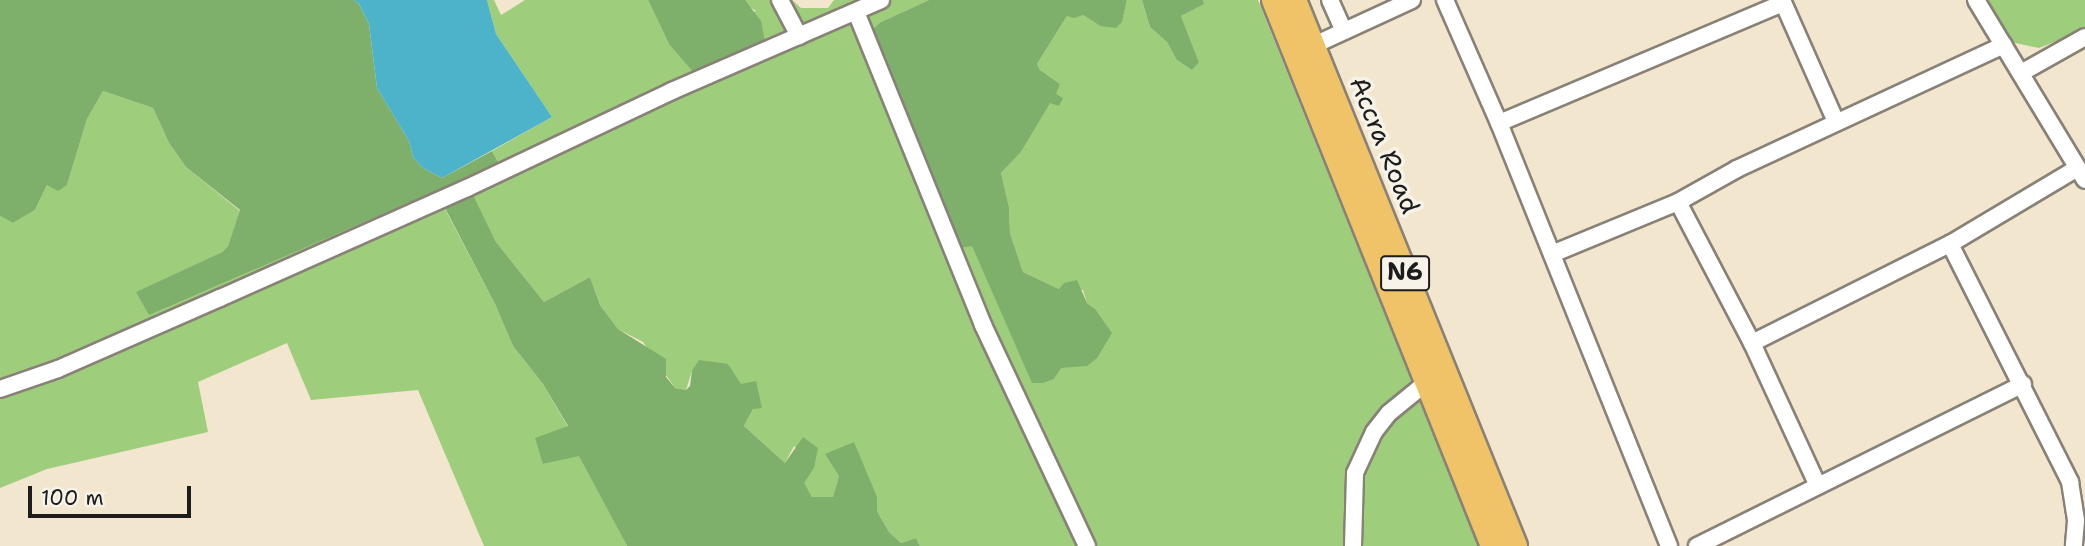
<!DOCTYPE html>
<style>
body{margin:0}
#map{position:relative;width:2085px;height:546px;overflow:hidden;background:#f3e6cf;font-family:"Shantell Sans",sans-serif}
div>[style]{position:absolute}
.green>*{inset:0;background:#9ecd7b}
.forest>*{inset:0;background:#7eb06b}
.water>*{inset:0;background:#4db3cb}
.roads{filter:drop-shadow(2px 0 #888176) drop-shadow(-2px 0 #888176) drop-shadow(0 2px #888176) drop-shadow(0 -2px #888176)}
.minor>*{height:16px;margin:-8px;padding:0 8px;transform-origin:8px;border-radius:8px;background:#fff}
.highway>*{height:24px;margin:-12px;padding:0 12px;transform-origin:12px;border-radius:12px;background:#f1c369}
span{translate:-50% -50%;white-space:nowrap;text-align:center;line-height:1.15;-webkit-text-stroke:7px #f7f3e8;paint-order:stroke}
.shield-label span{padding:2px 5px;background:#f7f3e8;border:2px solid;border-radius:5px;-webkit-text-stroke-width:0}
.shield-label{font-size:24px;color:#1c1c1c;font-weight:700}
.street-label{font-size:26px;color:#1c1c1c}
.scale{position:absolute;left:28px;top:486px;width:163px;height:32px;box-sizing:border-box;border:4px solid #1c1c1c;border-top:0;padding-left:9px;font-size:21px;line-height:24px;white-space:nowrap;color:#1c1c1c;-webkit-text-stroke:5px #f7f3e8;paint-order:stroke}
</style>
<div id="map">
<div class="green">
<i style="clip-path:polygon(487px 0,494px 0,501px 15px,525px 0,648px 0,669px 44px,756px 11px,745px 4px,745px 0,792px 0,801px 8px,828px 8px,834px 0,929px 0,881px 22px,1001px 308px,1054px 379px,1095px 309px,1087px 303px,1083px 290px,1059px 289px,1023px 272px,1010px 233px,1009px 207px,1001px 173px,1021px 152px,1060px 84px,1040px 70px,1037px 64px,1067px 16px,1083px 15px,1100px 26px,1122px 21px,1127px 0,1142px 0,1150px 27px,1167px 42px,1176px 59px,1199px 62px,1181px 16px,1203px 4px,1203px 0,1258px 0,1478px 546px,920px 546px,916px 538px,901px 543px,889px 532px,877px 511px,877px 497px,839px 476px,833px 498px,812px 497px,803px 483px,814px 468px,794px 446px,785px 463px,744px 426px,753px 409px,728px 364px,692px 371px,686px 390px,675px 388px,643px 342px,618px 329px,600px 305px,590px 277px,544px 302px,496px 242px,472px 194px,445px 209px,495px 304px,513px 346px,543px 384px,568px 427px,543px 464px,579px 455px,627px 546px,484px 546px,418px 390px,311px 400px,287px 343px,198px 382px,208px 432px,47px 469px,0 488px,0 216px,13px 223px,35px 210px,47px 185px,67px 185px,87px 119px,103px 91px,153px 108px,169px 143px,186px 167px,240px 211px,228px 246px,222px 252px,137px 292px,149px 314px,499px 164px,492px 151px,552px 117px,496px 34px)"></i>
<i style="clip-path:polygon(1982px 0,2085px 0,2085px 30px,2039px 48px,2011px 42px)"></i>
</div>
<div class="forest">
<i style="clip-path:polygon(0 0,354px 0,359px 4px,369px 24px,377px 88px,409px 141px,413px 157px,423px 168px,442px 178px,492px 151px,499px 164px,149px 315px,136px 292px,222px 252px,228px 246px,240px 210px,186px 167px,169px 143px,153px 108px,103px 91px,87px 119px,67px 185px,58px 191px,47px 185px,35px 210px,13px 223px,0 216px)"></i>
<i style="clip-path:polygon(648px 0,745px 0,761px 21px,765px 42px,695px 74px,669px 44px)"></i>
<i style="clip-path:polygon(929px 0,1127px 0,1122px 22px,1116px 28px,1100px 26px,1083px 15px,1074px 18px,1067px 16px,1037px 64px,1040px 70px,1060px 84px,1056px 94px,1063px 98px,1059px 106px,1050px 103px,1021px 152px,1001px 173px,1009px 207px,1010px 233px,1023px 272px,1059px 289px,1064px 283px,1077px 280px,1087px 303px,1095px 309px,1112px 333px,1097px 358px,1087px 366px,1061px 368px,1054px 379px,1043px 383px,1032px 383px,972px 246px,960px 248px,874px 40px,872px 30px,881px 22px)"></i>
<i style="clip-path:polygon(1142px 0,1203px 0,1204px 4px,1181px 16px,1199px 62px,1192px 70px,1176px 59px,1167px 42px,1150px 27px)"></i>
<i style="clip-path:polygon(472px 193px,496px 242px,544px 302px,590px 277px,600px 305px,618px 329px,666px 359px,666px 377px,675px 388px,686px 390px,690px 386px,692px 371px,699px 360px,728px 364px,741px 384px,756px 381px,762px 408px,753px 409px,744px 426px,785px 463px,803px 437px,818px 448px,814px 468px,804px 483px,812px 497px,833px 497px,839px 476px,825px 454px,854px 442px,877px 497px,877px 511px,889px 532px,901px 543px,916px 538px,920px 546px,627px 546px,579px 456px,543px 464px,535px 438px,568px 426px,543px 384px,513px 346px,495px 304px,445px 208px)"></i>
</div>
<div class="water">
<i style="clip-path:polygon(354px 0,487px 0,496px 34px,552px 117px,442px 178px,423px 168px,413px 157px,409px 141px,377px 88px,369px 24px,359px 4px)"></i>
</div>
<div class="roads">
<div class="minor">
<i style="left:780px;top:0;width:41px;rotate:62.2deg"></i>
<i style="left:1330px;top:0;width:34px;rotate:66deg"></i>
<i style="left:1445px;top:0;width:134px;rotate:66.3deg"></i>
<i style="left:1499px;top:123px;width:456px;rotate:68.1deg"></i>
<i style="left:1782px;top:0;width:133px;rotate:66.1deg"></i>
<i style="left:1976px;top:0;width:210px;rotate:58.8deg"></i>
<i style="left:856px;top:12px;width:338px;rotate:67.9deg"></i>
<i style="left:983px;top:325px;width:244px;rotate:64.8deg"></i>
<i style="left:1312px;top:46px;width:110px;rotate:-24.7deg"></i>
<i style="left:2021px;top:73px;width:73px;rotate:-29.4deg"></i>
<i style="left:1499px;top:123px;width:308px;rotate:-22.9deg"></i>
<i style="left:1678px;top:202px;width:159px;rotate:62.3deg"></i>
<i style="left:1752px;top:343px;width:157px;rotate:65.2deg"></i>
<i style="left:1950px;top:244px;width:267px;rotate:63.2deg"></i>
<i style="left:2070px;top:482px;width:39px;rotate:81deg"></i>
<i style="left:2076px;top:521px;width:25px;rotate:95deg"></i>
<i style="left:1552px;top:254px;width:136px;rotate:-22.4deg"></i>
<i style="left:1678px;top:202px;width:68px;rotate:-29.2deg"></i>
<i style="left:1737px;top:169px;width:294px;rotate:-24.9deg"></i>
<i style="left:1752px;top:343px;width:221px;rotate:-26.6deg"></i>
<i style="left:1950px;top:244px;width:147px;rotate:-30.8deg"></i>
<i style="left:0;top:389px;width:61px;rotate:-19deg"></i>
<i style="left:58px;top:369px;width:177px;rotate:-23.7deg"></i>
<i style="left:220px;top:298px;width:270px;rotate:-24deg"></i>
<i style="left:467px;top:188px;width:227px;rotate:-25.3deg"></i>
<i style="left:672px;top:91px;width:228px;rotate:-23.5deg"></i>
<i style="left:1353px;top:546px;width:73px;rotate:-88.4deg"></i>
<i style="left:1355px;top:473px;width:45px;rotate:-65.1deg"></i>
<i style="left:1374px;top:432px;width:24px;rotate:-52deg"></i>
<i style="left:1389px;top:413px;width:49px;rotate:-39.2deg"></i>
<i style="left:1697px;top:546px;width:364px;rotate:-26.4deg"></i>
</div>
<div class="highway">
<i style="left:1274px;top:0;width:588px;rotate:68.14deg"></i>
<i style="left:1294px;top:0;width:589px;rotate:67.96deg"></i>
</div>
</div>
<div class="shield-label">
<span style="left:1405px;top:273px">N6</span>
</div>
<div class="street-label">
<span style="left:1385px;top:145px;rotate:68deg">Accra Road</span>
</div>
<div class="scale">100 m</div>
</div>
